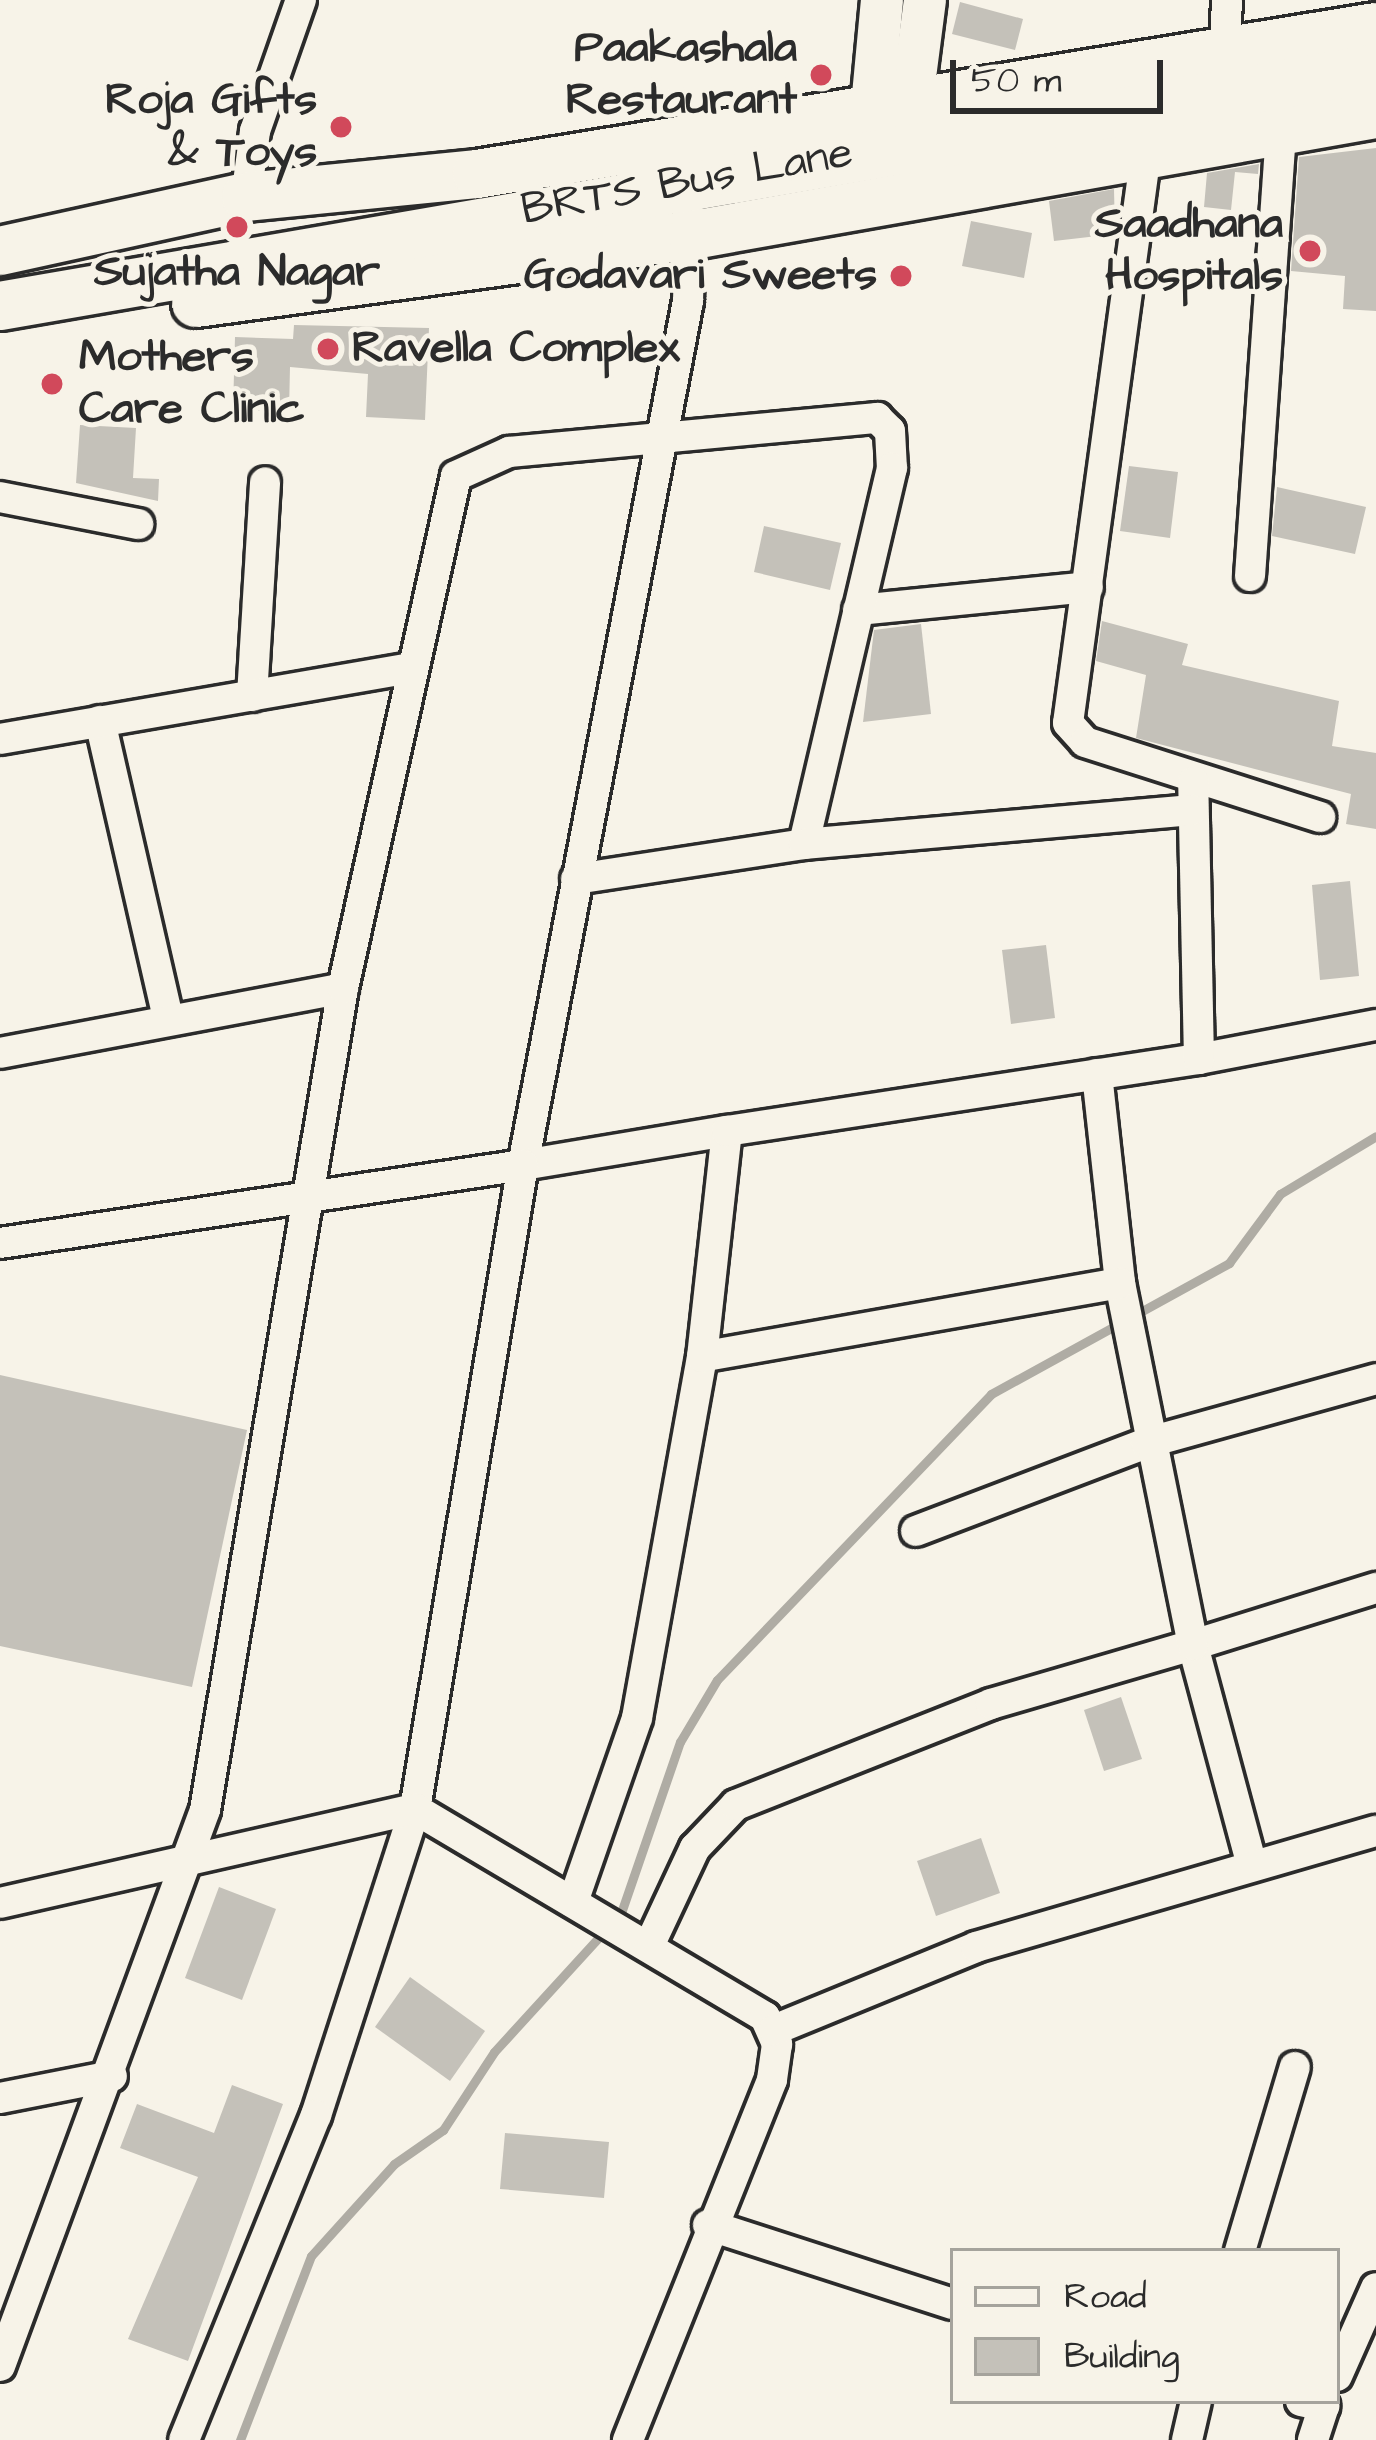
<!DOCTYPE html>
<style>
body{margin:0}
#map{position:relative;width:1376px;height:2440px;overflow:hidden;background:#f7f3e8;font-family:"Architects Daughter",sans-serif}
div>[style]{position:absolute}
.stream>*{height:9px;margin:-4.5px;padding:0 4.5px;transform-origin:4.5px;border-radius:4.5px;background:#afaca4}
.building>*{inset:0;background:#c4c1b9}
.roads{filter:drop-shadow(3px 0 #2b2b2b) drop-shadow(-3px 0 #2b2b2b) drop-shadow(0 3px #2b2b2b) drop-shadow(0 -3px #2b2b2b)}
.street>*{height:30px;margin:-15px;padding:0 15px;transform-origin:15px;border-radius:15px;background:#f7f3e8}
.secondary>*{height:42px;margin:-21px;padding:0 21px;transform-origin:21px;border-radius:21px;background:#f7f3e8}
.primary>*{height:48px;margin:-24px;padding:0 24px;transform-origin:24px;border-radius:24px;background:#f7f3e8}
.dots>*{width:33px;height:33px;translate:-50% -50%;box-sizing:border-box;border:6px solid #f7f3e8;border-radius:50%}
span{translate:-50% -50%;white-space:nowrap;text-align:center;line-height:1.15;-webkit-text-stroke:10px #f7f3e8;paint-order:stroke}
.poi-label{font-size:45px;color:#2b2b2b;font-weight:700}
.right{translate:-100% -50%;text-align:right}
.left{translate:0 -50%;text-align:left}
.street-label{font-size:45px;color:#2b2b2b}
.legend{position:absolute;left:950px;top:2248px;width:390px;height:156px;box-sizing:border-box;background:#f7f3e8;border:3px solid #a5a39c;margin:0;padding:15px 21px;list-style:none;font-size:36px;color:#2b2b2b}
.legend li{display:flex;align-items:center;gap:24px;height:60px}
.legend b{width:60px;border:3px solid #a5a39c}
.scale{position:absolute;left:950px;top:60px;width:213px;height:54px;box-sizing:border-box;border:6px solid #2b2b2b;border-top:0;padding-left:15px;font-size:36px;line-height:42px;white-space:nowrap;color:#2b2b2b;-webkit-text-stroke:9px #f7f3e8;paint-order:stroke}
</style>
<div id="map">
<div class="stream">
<i style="left:240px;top:2440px;width:197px;rotate:-68.9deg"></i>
<i style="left:311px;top:2256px;width:124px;rotate:-47.9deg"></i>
<i style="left:394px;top:2164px;width:60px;rotate:-34.8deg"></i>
<i style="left:443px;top:2130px;width:93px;rotate:-56.8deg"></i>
<i style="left:494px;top:2052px;width:188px;rotate:-47.6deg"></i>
<i style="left:621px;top:1913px;width:181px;rotate:-71deg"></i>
<i style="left:680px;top:1742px;width:72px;rotate:-59.2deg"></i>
<i style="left:717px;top:1680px;width:396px;rotate:-46.2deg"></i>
<i style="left:991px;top:1394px;width:272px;rotate:-28.8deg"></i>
<i style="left:1229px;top:1263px;width:86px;rotate:-53.5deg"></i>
<i style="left:1280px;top:1194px;width:112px;rotate:-31.1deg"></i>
</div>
<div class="building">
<i style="clip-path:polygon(960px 2px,1023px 19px,1015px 50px,952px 34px)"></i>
<i style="clip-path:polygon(1376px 148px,1376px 311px,1343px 309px,1345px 276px,1291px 271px,1299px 157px)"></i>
<i style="clip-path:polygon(1259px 164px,1258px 174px,1235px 172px,1231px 210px,1204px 207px,1207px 173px)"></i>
<i style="clip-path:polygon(1114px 189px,1115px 234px,1054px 241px,1049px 201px)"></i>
<i style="clip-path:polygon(971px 221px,1032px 233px,1024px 278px,962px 266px)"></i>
<i style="clip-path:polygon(294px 325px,429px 328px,425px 420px,366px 417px,368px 374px,290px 367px,289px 412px,233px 410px,235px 337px,293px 339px)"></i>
<i style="clip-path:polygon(80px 425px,136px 428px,133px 478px,159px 479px,158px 501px,76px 483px)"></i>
<i style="clip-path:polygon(1129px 466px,1178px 472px,1170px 538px,1120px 531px)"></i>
<i style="clip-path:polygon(1277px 487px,1366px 507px,1355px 554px,1272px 536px)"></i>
<i style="clip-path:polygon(764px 526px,841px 543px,830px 590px,754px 572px)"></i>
<i style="clip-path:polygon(1102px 621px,1188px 644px,1182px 665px,1339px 701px,1332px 746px,1376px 753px,1376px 829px,1346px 824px,1351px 794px,1136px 738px,1146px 675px,1096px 661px)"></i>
<i style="clip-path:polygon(921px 624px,931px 714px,863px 722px,874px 630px)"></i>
<i style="clip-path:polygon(1350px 881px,1359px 976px,1320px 980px,1312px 885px)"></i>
<i style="clip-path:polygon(1046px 945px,1055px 1018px,1011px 1024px,1002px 950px)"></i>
<i style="clip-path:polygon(0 1375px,247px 1430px,192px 1687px,0 1646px)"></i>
<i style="clip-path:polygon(1121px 1697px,1142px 1759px,1104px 1771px,1084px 1710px)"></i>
<i style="clip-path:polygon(981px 1838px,1000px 1893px,936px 1916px,917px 1861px)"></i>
<i style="clip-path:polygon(219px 1887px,276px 1909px,242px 2000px,185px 1978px)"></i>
<i style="clip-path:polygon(410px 1977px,485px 2031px,450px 2081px,375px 2027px)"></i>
<i style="clip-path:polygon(232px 2085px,283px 2104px,188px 2361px,128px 2339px,198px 2177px,120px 2148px,137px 2104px,214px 2133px)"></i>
<i style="clip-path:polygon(505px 2133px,609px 2142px,604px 2198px,500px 2189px)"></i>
</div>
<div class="roads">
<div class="street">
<i style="left:1225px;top:49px;width:49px;rotate:-87.7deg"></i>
<i style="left:1146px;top:153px;width:575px;rotate:97.79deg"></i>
<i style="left:1068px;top:723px;width:25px;rotate:48deg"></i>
<i style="left:1085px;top:742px;width:247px;rotate:17.7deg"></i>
<i style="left:246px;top:197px;width:67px;rotate:-82.2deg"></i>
<i style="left:255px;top:131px;width:139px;rotate:-70.7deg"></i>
<i style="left:691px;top:218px;width:83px;rotate:92.1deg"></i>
<i style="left:688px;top:301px;width:880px;rotate:100.81deg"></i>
<i style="left:523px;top:1165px;width:207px;rotate:-9.5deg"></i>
<i style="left:0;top:497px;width:141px;rotate:11.1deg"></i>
<i style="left:1250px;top:576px;width:447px;rotate:-86deg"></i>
<i style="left:858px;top:610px;width:231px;rotate:-5.7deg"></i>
<i style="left:252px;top:696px;width:214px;rotate:-86.5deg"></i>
<i style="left:100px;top:721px;width:306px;rotate:77.1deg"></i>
<i style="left:0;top:739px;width:418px;rotate:-9.8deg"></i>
<i style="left:576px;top:879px;width:231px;rotate:-8.7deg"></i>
<i style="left:0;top:1053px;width:349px;rotate:-10.7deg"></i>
<i style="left:1199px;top:1059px;width:180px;rotate:-10.9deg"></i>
<i style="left:1097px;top:1074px;width:210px;rotate:83.7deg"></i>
<i style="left:0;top:1243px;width:529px;rotate:-8.48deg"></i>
<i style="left:523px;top:1165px;width:653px;rotate:99.52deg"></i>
<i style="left:415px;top:1809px;width:322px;rotate:107.9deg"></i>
<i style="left:316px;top:2115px;width:351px;rotate:112.1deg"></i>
<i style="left:916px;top:1531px;width:246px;rotate:-20.9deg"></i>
<i style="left:1146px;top:1443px;width:239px;rotate:-15.5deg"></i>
<i style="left:1251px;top:1862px;width:225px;rotate:-105deg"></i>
<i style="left:1193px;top:1645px;width:192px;rotate:-17.3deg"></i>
<i style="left:573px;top:1902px;width:195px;rotate:-70.8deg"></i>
<i style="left:637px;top:1718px;width:367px;rotate:-79.8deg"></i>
<i style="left:0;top:1903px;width:426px;rotate:-12.8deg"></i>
<i style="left:415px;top:1809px;width:407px;rotate:30.7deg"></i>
<i style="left:765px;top:2017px;width:30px;rotate:66deg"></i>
<i style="left:777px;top:2044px;width:36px;rotate:98deg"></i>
<i style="left:772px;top:2080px;width:388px;rotate:111.8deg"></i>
<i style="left:649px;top:1946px;width:108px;rotate:-64.9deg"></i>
<i style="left:695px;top:1848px;width:59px;rotate:-46.4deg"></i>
<i style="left:736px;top:1805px;width:274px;rotate:-21.6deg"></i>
<i style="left:991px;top:1704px;width:210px;rotate:-16.3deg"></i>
<i style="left:1193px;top:1645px;width:369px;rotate:-101.4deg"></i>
<i style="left:1120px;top:1283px;width:424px;rotate:170deg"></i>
<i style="left:702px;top:1357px;width:227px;rotate:-83.7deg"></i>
<i style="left:727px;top:1131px;width:477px;rotate:-8.7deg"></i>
<i style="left:1199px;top:1059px;width:277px;rotate:-91.2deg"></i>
<i style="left:774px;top:2030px;width:218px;rotate:-22.3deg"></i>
<i style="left:976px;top:1947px;width:416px;rotate:-16.2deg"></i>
<i style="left:0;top:2098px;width:114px;rotate:-11.1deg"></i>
<i style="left:708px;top:2225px;width:257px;rotate:17.9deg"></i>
<i style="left:1240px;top:2251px;width:192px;rotate:-73.4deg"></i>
<i style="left:0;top:2366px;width:593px;rotate:-69.76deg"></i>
<i style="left:205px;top:1810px;width:834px;rotate:-80.47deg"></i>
<i style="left:343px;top:988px;width:524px;rotate:-77.55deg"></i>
<i style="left:456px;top:476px;width:58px;rotate:-24.4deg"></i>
<i style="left:509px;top:452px;width:370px;rotate:-5.3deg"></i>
<i style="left:877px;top:418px;width:18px;rotate:45deg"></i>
<i style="left:890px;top:431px;width:37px;rotate:87deg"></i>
<i style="left:892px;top:468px;width:386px;rotate:103.2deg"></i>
<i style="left:804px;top:844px;width:389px;rotate:-5deg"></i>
<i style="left:1337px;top:2376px;width:96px;rotate:-66.1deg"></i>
<i style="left:1301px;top:2401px;width:24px;rotate:12deg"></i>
<i style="left:1324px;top:2406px;width:36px;rotate:108deg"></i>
<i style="left:1187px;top:2440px;width:40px;rotate:-77deg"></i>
</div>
<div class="secondary">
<i style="left:912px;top:100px;width:101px;rotate:-82.6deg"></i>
<i style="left:872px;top:106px;width:106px;rotate:-84.6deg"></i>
</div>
<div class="primary">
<i style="left:0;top:251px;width:252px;rotate:-12.4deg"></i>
<i style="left:246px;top:197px;width:232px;rotate:-5.7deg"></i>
<i style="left:477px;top:174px;width:911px;rotate:-9.29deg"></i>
<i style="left:196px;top:303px;width:502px;rotate:-7.79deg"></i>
<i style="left:693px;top:235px;width:694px;rotate:-10.05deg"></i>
<i style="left:0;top:306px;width:1396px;rotate:-9.81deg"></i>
</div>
</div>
<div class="dots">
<i style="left:821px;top:75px;background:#d1495b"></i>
<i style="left:341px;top:127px;background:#d1495b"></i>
<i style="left:237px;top:227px;background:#d1495b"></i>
<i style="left:1310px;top:251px;background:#d1495b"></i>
<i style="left:901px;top:276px;background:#d1495b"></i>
<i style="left:328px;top:349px;background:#d1495b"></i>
<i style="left:52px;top:384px;background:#d1495b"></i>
</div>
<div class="poi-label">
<span class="right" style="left:797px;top:75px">Paakashala<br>Restaurant</span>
<span class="right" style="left:317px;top:127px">Roja Gifts<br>&amp; Toys</span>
<span class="right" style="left:1283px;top:251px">Saadhana<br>Hospitals</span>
<span style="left:237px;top:273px">Sujatha Nagar</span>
<span class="right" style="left:877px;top:276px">Godavari Sweets</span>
<span class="left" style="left:352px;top:349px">Ravella Complex</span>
<span class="left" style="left:79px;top:384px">Mothers<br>Care Clinic</span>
</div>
<div class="street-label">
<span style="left:687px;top:182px;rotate:-10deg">BRTS Bus Lane</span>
</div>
<ul class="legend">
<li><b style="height:15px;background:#f7f3e8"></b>Road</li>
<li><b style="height:33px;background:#c4c1b9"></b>Building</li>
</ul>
<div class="scale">50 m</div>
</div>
